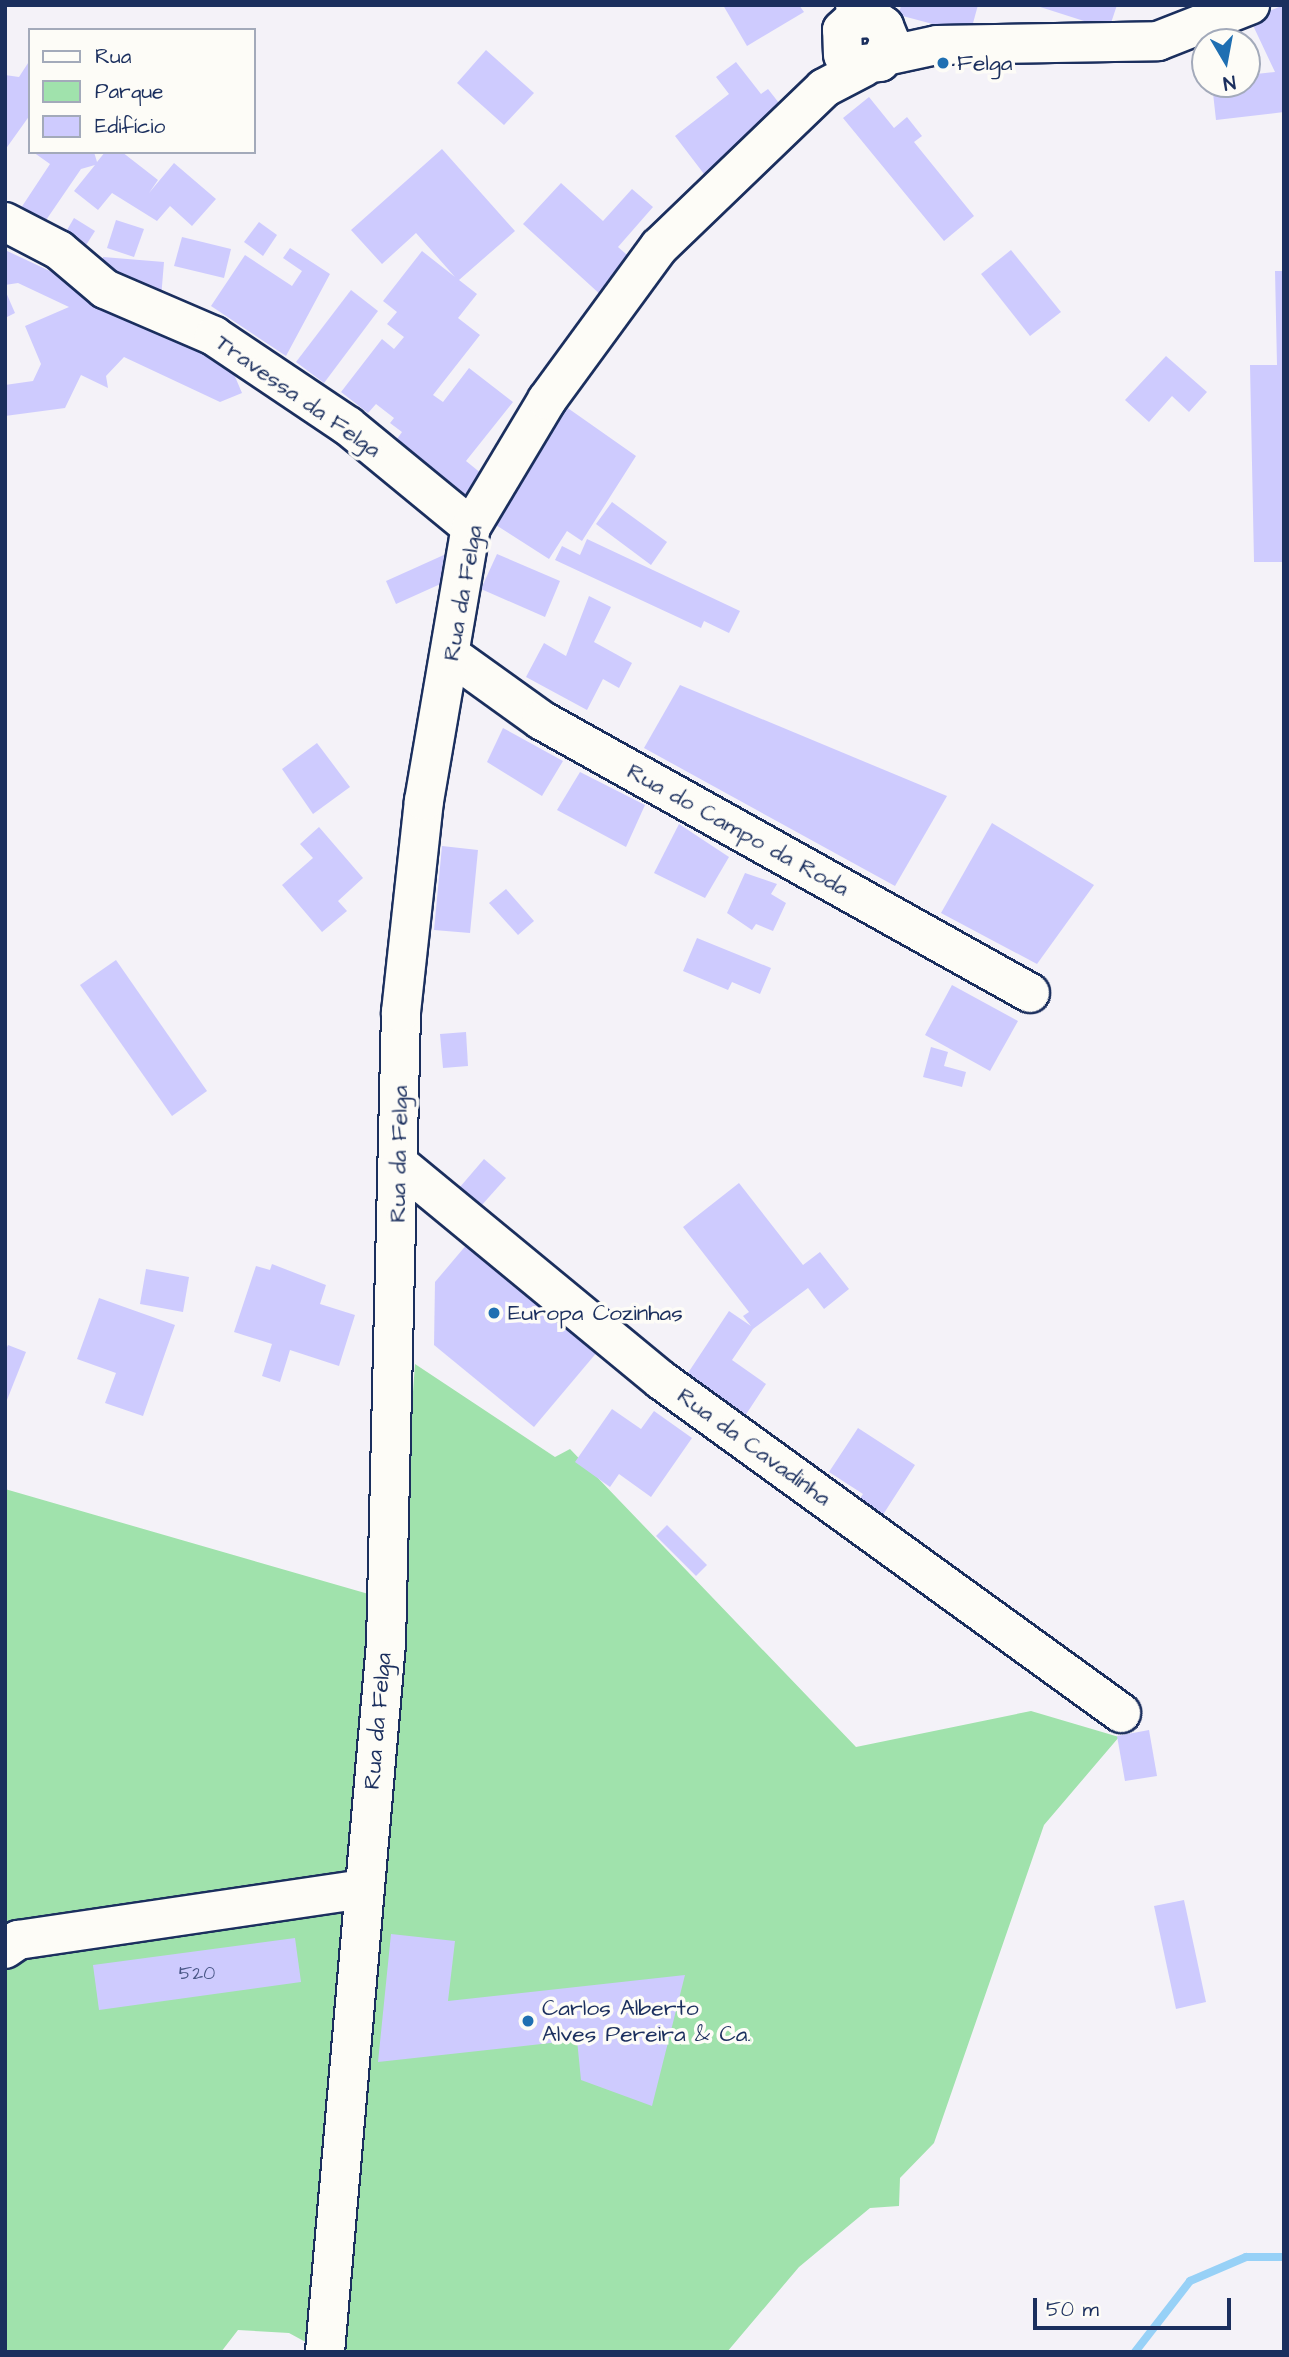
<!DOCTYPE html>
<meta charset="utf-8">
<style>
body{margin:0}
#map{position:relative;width:1289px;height:2357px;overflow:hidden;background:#f4f2f8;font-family:"Architects Daughter",sans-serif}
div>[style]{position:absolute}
.green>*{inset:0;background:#a0e2ac}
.stream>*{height:8px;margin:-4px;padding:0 4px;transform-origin:4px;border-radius:4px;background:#97d1f7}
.building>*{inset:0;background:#cecbfe}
.roads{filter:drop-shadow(2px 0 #1b2f5e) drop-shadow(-2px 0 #1b2f5e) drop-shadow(0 2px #1b2f5e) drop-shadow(0 -2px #1b2f5e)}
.minor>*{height:38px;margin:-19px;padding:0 19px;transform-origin:19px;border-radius:19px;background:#fdfcf7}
.dots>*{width:19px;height:19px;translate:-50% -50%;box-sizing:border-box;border:4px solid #fdfcf7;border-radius:50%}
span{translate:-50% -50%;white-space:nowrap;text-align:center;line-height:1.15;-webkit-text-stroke:7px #fdfcf7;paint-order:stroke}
.number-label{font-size:19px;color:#485686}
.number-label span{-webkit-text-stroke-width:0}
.poi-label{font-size:23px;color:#1b2f5e}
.left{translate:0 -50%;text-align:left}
.street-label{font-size:23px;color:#1b2f5e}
.frame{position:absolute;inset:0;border:7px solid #1b2f5e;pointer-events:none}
.legend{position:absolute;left:28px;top:28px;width:228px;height:126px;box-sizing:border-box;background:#fdfcf7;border:2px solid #a3aaba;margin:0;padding:9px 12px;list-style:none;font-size:21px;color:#1b2f5e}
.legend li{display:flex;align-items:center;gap:14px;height:35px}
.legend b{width:35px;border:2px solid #a3aaba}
.north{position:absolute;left:1191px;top:28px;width:70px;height:70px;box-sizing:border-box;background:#fdfcf7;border:2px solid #a3aaba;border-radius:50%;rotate:170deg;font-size:19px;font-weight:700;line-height:28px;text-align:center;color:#1b2f5e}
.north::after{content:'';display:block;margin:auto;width:24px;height:32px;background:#1f6fb2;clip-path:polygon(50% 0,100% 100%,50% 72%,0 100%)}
.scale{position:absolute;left:1033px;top:2298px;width:198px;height:32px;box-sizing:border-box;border:4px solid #1b2f5e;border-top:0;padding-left:9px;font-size:21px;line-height:24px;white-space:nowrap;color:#1b2f5e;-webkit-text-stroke:5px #fdfcf7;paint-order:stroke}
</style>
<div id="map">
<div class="green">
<i style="clip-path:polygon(415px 1364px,555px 1457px,570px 1449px,856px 1747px,1031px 1711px,1119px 1737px,1044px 1825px,934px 2143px,900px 2178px,899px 2206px,870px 2208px,799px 2267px,727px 2352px,324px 2352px,289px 2333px,238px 2330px,221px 2352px,5px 2352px,5px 1489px,372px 1595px,399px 1588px)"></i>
</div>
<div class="stream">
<i style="left:1135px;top:2352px;width:90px;rotate:-52.2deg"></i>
<i style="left:1190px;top:2281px;width:61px;rotate:-23.2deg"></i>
<i style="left:1246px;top:2257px;width:38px"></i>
</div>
<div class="building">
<i style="clip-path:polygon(723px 5px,799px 5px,804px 12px,747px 46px)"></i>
<i style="clip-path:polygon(901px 5px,978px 5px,970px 34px,899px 15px)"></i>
<i style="clip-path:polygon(1034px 5px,1117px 5px,1109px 29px)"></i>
<i style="clip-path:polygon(1284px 5px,1284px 112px,1216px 120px,1212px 84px,1247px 84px,1247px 75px,1275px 72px,1250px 19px)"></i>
<i style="clip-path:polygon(486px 50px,534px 93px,504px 125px,457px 83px)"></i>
<i style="clip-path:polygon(30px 60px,30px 115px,5px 150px,5px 75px,19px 77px)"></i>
<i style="clip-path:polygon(736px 62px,761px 94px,768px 89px,786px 112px,704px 174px,675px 136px,729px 94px,716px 77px)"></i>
<i style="clip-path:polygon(869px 97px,894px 128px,907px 117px,922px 136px,914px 142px,974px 216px,944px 241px,843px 118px)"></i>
<i style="clip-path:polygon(442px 149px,515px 231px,459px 280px,477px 294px,458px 318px,480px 335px,433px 395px,443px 402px,469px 368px,513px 402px,466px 461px,482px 474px,462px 500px,392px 446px,402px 432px,390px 423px,394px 418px,376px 404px,368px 413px,341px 392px,382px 339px,394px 349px,404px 337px,387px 324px,397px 312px,383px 301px,422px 251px,455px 277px,416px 233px,382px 264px,351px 230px)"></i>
<i style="clip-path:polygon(33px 152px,94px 152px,97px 162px,105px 152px,122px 152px,158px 180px,149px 193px,174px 163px,216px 199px,192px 226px,170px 206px,157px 221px,112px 193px,98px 210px,74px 191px,95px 165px,81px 169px,42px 226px,19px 211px,50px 164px)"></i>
<i style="clip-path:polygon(561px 183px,603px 221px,632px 189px,653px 207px,618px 247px,634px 261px,602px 296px,523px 224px)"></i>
<i style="clip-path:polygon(74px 218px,95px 231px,83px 250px,63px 237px)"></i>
<i style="clip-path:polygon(116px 220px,144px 229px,134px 257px,107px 248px)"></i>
<i style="clip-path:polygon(259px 222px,277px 235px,263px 256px,244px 242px)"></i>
<i style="clip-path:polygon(182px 237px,231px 249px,224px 278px,174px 266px)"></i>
<i style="clip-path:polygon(290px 248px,330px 274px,286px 356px,211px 306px,245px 255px,292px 286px,302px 271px,283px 258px)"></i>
<i style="clip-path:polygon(5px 250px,225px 353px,242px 393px,220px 402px,124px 357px,106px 376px,108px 388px,81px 375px,65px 408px,5px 416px,5px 385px,33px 381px,41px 364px,25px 326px,69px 307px,18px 283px,5px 285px)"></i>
<i style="clip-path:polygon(1011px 250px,1061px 312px,1030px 336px,981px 274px)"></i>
<i style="clip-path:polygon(103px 257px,164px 262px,161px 298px,100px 293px)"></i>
<i style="clip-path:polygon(1275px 271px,1284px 271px,1284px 562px,1254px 562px,1250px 365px,1277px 365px)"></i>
<i style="clip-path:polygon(5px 290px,15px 313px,5px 318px)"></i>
<i style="clip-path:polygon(351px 290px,378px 311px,324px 383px,296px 362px)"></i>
<i style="clip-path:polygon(1166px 356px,1207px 392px,1189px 412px,1172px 396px,1149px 422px,1125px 400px)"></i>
<i style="clip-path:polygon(562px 404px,636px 456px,582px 541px,567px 531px,549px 559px,488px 520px)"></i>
<i style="clip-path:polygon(612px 502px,667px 542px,651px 565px,596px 524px)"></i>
<i style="clip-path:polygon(587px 539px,740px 611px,729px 633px,704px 621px,701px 628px,555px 560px,562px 546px,580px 555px)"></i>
<i style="clip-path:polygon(446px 554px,456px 577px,396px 604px,386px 581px)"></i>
<i style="clip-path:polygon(497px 554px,560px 581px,545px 617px,481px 589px)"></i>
<i style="clip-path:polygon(589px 596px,611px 607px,594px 642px,632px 663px,619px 688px,603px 679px,587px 710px,526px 677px,544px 643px,566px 656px)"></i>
<i style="clip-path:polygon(680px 685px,947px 796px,895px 886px,644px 748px)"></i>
<i style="clip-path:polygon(503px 728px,563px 761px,542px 796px,487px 762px)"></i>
<i style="clip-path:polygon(317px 743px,350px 787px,313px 814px,282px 769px)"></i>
<i style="clip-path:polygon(580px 772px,645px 805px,626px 847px,557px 810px)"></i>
<i style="clip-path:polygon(992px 823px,1094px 885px,1037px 964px,941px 913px)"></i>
<i style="clip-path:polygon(679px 824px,729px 857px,705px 898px,654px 873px)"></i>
<i style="clip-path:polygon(319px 827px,363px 878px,338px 901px,347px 911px,322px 932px,282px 885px,313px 858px,300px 844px)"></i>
<i style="clip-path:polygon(442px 846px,478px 850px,470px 933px,434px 930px)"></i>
<i style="clip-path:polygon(745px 873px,777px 884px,771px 894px,786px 903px,773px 931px,756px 924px,752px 930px,727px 913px)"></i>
<i style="clip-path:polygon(506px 889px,534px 921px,518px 935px,489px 903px)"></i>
<i style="clip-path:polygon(697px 938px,771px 968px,760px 994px,732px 982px,728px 990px,683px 971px)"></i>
<i style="clip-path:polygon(116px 960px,207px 1091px,172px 1116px,80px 985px)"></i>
<i style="clip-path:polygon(952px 985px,1018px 1021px,990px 1071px,925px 1035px)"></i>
<i style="clip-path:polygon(466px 1032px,468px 1066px,443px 1068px,440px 1034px)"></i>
<i style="clip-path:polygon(931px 1047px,948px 1052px,944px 1066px,966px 1072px,962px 1087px,923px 1077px)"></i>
<i style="clip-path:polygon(484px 1159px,506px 1178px,481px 1206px,460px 1187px)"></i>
<i style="clip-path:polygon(739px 1183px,803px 1265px,820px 1252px,849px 1289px,824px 1309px,808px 1288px,753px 1329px,732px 1360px,766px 1384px,745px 1416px,686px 1376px,729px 1311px,751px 1326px,743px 1316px,749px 1312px,683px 1227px)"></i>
<i style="clip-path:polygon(468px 1243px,598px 1351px,534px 1427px,434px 1345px,435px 1282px)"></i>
<i style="clip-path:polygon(272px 1264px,326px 1285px,320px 1304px,355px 1315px,339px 1366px,290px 1350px,280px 1382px,262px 1376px,272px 1344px,234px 1332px,256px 1266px,270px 1270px)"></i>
<i style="clip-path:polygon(146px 1269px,189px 1277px,183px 1312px,140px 1304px)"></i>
<i style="clip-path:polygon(99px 1298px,175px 1325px,143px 1416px,105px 1403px,116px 1373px,77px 1359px)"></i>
<i style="clip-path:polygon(8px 1345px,26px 1352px,5px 1405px,5px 1352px)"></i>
<i style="clip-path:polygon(612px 1409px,641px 1429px,654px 1411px,692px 1438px,651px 1497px,619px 1474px,610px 1487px,575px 1462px)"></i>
<i style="clip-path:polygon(858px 1428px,915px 1465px,877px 1524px,853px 1509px,863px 1494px,829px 1472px)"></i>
<i style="clip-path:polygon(667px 1525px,707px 1565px,696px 1576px,656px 1536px)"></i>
<i style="clip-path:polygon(1149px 1730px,1157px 1776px,1125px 1781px,1117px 1736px)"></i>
<i style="clip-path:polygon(1184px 1900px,1206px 2002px,1176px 2009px,1154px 1906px)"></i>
<i style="clip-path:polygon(391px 1934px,455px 1941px,448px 2001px,685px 1975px,652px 2106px,581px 2080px,577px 2040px,378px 2062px)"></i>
<i style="clip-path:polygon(295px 1938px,301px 1982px,99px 2010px,93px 1965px)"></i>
</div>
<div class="roads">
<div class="minor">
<i style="left:855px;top:5px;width:36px;rotate:36deg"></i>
<i style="left:884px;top:26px;width:16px;rotate:68deg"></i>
<i style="left:890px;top:41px;width:23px;rotate:115deg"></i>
<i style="left:880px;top:62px;width:24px;rotate:173deg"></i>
<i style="left:856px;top:65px;width:16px;rotate:-142deg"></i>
<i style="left:843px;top:55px;width:25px;rotate:-92deg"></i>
<i style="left:842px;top:30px;width:16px;rotate:-43deg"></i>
<i style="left:854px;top:19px;width:19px;rotate:-3deg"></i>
<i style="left:886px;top:56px;width:52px;rotate:-12.2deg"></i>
<i style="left:937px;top:45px;width:221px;rotate:-1deg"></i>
<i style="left:1158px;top:41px;width:99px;rotate:-21.4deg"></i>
<i style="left:5px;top:222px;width:61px;rotate:27.4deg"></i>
<i style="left:59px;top:250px;width:60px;rotate:40.3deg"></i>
<i style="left:105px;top:289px;width:119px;rotate:23.3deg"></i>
<i style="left:214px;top:336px;width:161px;rotate:33.9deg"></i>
<i style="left:348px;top:426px;width:159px;rotate:39.4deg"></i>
<i style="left:452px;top:656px;width:110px;rotate:35.7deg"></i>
<i style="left:541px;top:720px;width:560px;rotate:29.17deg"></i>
<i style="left:399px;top:1164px;width:340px;rotate:39.5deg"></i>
<i style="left:661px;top:1380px;width:568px;rotate:35.9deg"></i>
<i style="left:5px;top:1949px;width:16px;rotate:-35deg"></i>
<i style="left:18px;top:1940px;width:349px;rotate:-8.4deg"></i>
<i style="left:325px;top:2352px;width:711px;rotate:-85.08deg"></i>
<i style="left:386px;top:1644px;width:632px;rotate:-88.64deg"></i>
<i style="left:401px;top:1012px;width:212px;rotate:-83.8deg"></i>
<i style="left:424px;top:801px;width:278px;rotate:-80.3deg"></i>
<i style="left:471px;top:527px;width:148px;rotate:-59.1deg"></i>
<i style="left:547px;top:400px;width:190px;rotate:-53.8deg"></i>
<i style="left:659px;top:247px;width:229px;rotate:-43.9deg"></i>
<i style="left:824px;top:88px;width:45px;rotate:-27.7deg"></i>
</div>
</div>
<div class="dots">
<i style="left:943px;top:63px;background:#1f6fb2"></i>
<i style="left:494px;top:1313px;background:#1f6fb2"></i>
<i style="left:528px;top:2021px;background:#1f6fb2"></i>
</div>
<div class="number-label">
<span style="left:197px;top:1974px">520</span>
</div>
<div class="poi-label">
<span class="left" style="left:957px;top:63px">Felga</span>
<span class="left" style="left:508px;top:1313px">Europa Cozinhas</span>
<span class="left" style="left:542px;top:2021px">Carlos Alberto<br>Alves Pereira &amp; Ca.</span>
</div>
<div class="street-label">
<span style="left:298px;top:396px;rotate:35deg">Travessa da Felga</span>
<span style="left:463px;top:593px;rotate:-80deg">Rua da Felga</span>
<span style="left:738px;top:830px;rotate:29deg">Rua do Campo da Roda</span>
<span style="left:399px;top:1154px;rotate:-89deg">Rua da Felga</span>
<span style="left:754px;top:1447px;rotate:36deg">Rua da Cavadinha</span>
<span style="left:378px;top:1721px;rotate:-85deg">Rua da Felga</span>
</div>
<div class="frame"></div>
<ul class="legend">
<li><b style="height:9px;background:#fdfcf7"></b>Rua</li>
<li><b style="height:19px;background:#a0e2ac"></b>Parque</li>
<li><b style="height:19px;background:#cecbfe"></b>Edifício</li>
</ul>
<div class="north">N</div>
<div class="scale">50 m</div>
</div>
